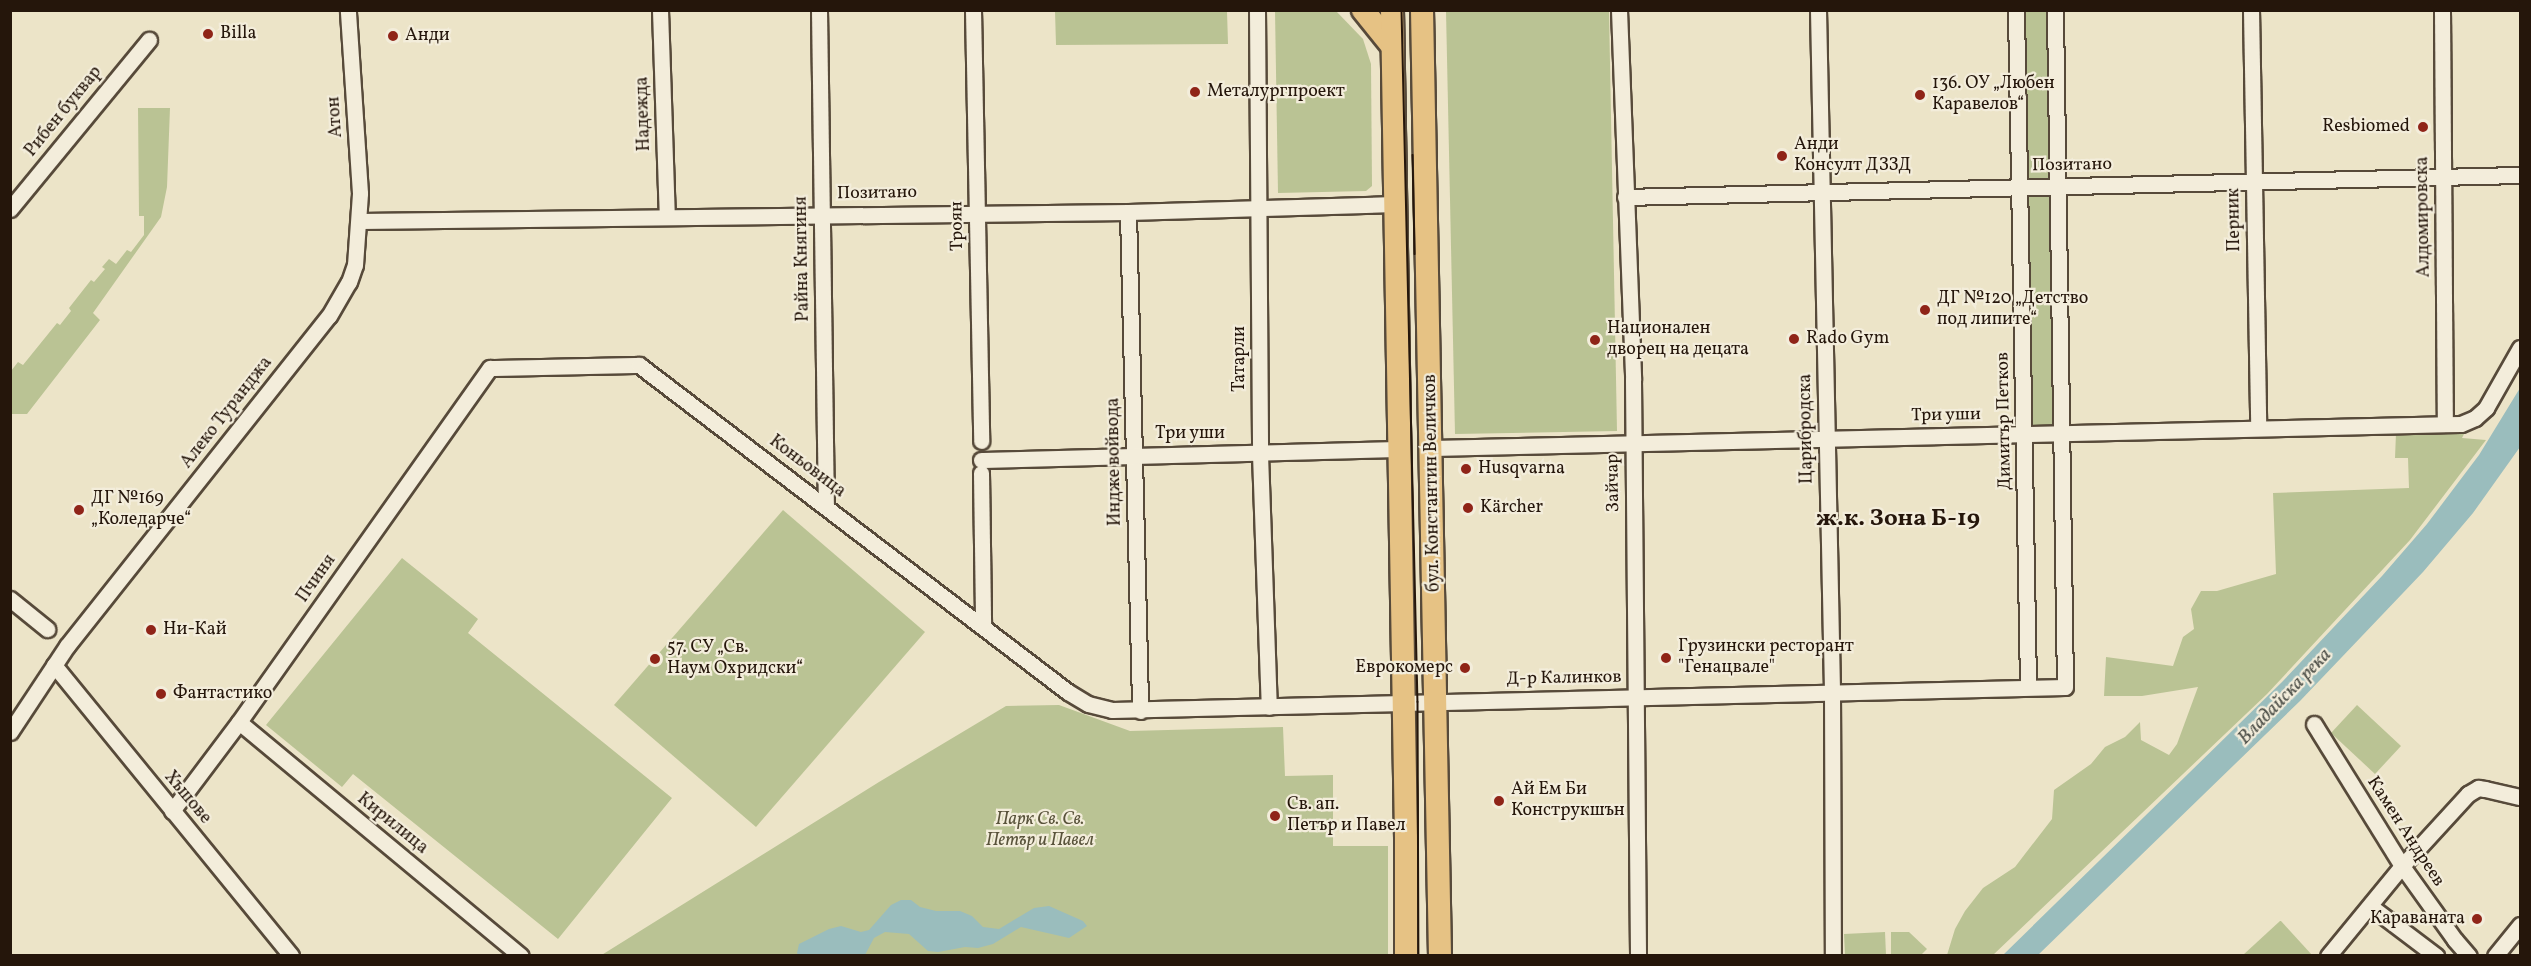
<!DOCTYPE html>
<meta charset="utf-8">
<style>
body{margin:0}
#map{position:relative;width:2531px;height:966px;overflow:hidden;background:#ece4c8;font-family:Vollkorn,serif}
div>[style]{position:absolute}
.green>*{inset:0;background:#bac394}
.water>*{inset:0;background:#9abdbd}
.roads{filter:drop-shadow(2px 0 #574a3a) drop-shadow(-2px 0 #574a3a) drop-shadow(0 2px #574a3a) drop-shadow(0 -2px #574a3a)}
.minor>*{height:15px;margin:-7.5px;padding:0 7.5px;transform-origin:7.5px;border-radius:7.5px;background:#f3eddb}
.primary>*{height:22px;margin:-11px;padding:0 11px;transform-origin:11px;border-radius:11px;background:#e6c284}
.tram>*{height:1.5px;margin:-0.75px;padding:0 0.75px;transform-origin:0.75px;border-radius:0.75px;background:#25160b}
.dots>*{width:16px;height:16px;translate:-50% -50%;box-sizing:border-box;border:3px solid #f3eddb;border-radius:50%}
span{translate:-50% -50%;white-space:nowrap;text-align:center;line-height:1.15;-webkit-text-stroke:4.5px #f3eddb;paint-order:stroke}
.poi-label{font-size:18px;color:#25160b}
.left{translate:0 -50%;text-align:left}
.right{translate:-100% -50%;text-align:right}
.street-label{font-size:18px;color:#25160b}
.park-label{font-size:18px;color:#59533b;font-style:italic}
.water-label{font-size:20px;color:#4e5049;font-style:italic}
.district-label{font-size:24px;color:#25160b;font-weight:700}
.frame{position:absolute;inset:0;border:12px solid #25160b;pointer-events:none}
</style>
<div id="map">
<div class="green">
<i style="clip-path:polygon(1055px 11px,1227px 11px,1228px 44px,1056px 45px)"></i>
<i style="clip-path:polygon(1275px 11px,1336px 11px,1363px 39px,1371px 64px,1372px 186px,1366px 191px,1278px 193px)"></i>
<i style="clip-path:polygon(1446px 11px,1609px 11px,1617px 431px,1455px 434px)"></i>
<i style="clip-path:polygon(2016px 11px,2055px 11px,2062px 433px,2025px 433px)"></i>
<i style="clip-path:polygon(138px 108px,170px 108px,167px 187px,161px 217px,93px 313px,100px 320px,27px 414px,11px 414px,11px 371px,18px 362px,23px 365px,57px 323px,60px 325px,71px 311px,69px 308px,91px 280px,94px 282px,105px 269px,102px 267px,109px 259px,116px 264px,127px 250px,131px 252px,144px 235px,144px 216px,139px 216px)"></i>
<i style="clip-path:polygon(2465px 432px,2462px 438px,2486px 440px,2410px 540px,2267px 694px,1993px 955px,1947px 955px,1955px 929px,1965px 911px,1983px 888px,2015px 867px,2052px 819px,2054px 790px,2091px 764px,2105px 747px,2125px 737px,2140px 722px,2141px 740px,2169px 755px,2177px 744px,2198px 687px,2142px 696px,2104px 696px,2106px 657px,2173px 666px,2183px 637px,2194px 629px,2191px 609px,2201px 591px,2217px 591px,2276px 574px,2273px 493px,2409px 488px,2408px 458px,2395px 458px,2396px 433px)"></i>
<i style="clip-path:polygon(783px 510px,925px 632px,756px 827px,614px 705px)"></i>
<i style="clip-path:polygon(402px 558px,478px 619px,468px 633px,672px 798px,558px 939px,353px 774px,342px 787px,266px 725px)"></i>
<i style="clip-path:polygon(1059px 705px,1130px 731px,1283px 727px,1285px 776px,1333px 775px,1333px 846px,1388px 846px,1388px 955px,600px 956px,879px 782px,1006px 706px)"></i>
<i style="clip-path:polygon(2357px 705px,2401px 746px,2375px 774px,2331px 733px)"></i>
<i style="clip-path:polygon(2281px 921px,2312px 955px,2243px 955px,2280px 921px)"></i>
<i style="clip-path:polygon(1885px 932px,1886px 955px,1845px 955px,1844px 934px)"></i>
<i style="clip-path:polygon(1891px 932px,1909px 932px,1927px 949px,1921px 955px,1891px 955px)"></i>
</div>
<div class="water">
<i style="clip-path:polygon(2520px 388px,2520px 447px,2473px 513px,2423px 572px,2300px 701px,2038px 955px,2003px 955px,2282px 682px,2382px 576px,2427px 524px,2479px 455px)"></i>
<i style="clip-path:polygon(901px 900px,911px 900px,920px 907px,936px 911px,960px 911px,972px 916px,983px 927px,999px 929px,1034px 908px,1049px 906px,1083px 921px,1087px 926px,1069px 938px,1021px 927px,993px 944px,978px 948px,965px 947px,938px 952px,928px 951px,909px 934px,885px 932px,874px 938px,865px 955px,799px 956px,797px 953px,799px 944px,829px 929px,841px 926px,861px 932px,869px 930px,891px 905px)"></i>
</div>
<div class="roads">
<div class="minor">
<i style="left:660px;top:10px;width:206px;rotate:88.1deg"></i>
<i style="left:819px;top:10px;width:496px;rotate:89.2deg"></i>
<i style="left:973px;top:10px;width:431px;rotate:88.9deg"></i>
<i style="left:1257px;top:10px;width:444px;rotate:89.6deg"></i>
<i style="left:1260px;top:454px;width:253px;rotate:88deg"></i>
<i style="left:1619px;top:10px;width:370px;rotate:87.8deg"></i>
<i style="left:1633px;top:380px;width:576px;rotate:89.5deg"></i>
<i style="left:1818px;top:10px;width:682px;rotate:88.82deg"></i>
<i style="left:1832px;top:692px;width:264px;rotate:89.8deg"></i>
<i style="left:2016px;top:10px;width:677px;rotate:88.98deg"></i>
<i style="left:2251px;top:10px;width:418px;rotate:89deg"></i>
<i style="left:2442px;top:10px;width:414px;rotate:89.6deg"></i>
<i style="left:1625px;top:197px;width:895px;rotate:-1.41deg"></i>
<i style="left:10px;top:209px;width:219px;rotate:-50.6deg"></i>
<i style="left:1128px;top:212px;width:499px;rotate:88.6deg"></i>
<i style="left:360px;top:221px;width:768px;rotate:-0.67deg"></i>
<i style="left:1128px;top:212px;width:266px;rotate:-1.7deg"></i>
<i style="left:1432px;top:448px;width:1029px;rotate:-1.34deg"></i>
<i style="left:2461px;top:424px;width:15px;rotate:-23deg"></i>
<i style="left:2475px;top:418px;width:15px;rotate:-42deg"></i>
<i style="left:2486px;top:408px;width:69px;rotate:-60.5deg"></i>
<i style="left:981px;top:460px;width:418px;rotate:-1.5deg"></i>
<i style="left:981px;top:473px;width:152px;rotate:89.2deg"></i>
<i style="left:10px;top:599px;width:48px;rotate:39deg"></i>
<i style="left:54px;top:665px;width:375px;rotate:50.8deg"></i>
<i style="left:239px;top:722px;width:366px;rotate:39.7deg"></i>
<i style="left:2314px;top:724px;width:167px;rotate:58.2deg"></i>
<i style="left:2402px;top:866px;width:91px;rotate:54.4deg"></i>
<i style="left:2455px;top:940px;width:21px;rotate:49deg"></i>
<i style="left:10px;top:732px;width:103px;rotate:-56.5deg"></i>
<i style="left:67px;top:646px;width:421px;rotate:-51.6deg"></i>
<i style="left:329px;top:316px;width:39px;rotate:-60deg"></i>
<i style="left:349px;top:282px;width:18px;rotate:-71deg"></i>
<i style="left:355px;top:265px;width:72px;rotate:-86deg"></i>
<i style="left:360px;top:193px;width:183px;rotate:-93.8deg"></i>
<i style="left:172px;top:811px;width:111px;rotate:-53deg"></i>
<i style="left:239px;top:722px;width:434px;rotate:-54.7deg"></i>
<i style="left:490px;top:368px;width:149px;rotate:-1.2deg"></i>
<i style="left:639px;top:365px;width:539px;rotate:37.32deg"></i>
<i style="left:1068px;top:692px;width:23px;rotate:31deg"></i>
<i style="left:1088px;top:704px;width:25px;rotate:14deg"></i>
<i style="left:1112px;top:710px;width:953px;rotate:-1.38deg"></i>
<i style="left:2065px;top:687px;width:677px;rotate:-90.85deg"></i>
<i style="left:2370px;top:906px;width:83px;rotate:37.1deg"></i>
<i style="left:2328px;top:956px;width:117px;rotate:-50.6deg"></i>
<i style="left:2402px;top:866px;width:98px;rotate:-47.5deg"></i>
<i style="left:2468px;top:794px;width:12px;rotate:-31deg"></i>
<i style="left:2478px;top:788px;width:7px;rotate:8deg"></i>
<i style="left:2485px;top:789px;width:36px;rotate:13deg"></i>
<i style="left:2495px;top:956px;width:40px;rotate:-51deg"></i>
</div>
<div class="primary">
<i style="left:1363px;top:10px;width:46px;rotate:51.1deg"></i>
<i style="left:1392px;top:10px;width:828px;rotate:89.03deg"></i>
<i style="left:1406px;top:838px;width:118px;rotate:90deg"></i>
<i style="left:1422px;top:10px;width:946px;rotate:88.91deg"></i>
</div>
</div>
<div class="tram">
<i style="left:1402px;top:10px;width:692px;rotate:88.68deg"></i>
<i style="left:1418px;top:702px;width:254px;rotate:89.8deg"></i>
<i style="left:1413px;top:155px;width:99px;rotate:88.8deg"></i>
</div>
<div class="dots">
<i style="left:208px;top:34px;background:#8f2418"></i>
<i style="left:393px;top:36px;background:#8f2418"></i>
<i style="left:1195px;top:92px;background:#8f2418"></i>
<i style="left:1920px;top:95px;background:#8f2418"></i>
<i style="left:2423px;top:127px;background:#8f2418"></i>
<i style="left:1782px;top:156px;background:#8f2418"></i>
<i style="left:1925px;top:310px;background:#8f2418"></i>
<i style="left:1794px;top:339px;background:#8f2418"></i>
<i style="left:1595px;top:340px;background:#8f2418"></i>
<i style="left:1466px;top:469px;background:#8f2418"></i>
<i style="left:1468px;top:508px;background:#8f2418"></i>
<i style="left:79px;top:510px;background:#8f2418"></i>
<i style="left:151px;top:630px;background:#8f2418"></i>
<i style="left:1666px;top:658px;background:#8f2418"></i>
<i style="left:655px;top:659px;background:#8f2418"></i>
<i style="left:1465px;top:668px;background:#8f2418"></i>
<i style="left:161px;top:694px;background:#8f2418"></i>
<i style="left:1499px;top:801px;background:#8f2418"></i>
<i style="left:1275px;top:816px;background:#8f2418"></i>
<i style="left:2477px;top:919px;background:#8f2418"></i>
</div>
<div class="poi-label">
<span class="left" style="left:220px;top:34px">Billa</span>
<span class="left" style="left:405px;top:36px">Анди</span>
<span class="left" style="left:1932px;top:95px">136. ОУ „Любен<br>Каравелов“</span>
<span class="left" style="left:1207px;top:92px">Металургпроект</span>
<span class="right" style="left:2410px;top:127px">Resbiomed</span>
<span class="left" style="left:1794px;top:156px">Анди<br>Консулт ДЗЗД</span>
<span class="left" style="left:1937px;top:310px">ДГ №120 „Детство<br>под липите“</span>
<span class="left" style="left:1607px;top:340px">Национален<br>дворец на децата</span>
<span class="left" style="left:1806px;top:339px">Rado Gym</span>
<span class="left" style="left:1478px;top:469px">Husqvarna</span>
<span class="left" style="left:91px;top:510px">ДГ №169<br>„Коледарче“</span>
<span class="left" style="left:1480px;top:508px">Kärcher</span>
<span class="left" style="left:163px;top:630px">Ни-Кай</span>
<span class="left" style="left:1678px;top:658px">Грузински ресторант<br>"Генацвале"</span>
<span class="left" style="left:667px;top:659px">57. СУ „Св.<br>Наум Охридски“</span>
<span class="right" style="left:1453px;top:668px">Еврокомерс</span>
<span class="left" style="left:173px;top:694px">Фантастико</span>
<span class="left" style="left:1511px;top:801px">Ай Ем Би<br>Конструкшън</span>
<span class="left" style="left:1287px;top:816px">Св. ап.<br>Петър и Павел</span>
<span class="right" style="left:2465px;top:919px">Караваната</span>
</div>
<div class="street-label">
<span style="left:64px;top:112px;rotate:-51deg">Рибен буквар</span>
<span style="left:644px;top:114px;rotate:-92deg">Надежда</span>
<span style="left:336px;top:117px;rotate:-94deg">Атон</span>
<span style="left:2072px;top:166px;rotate:-1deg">Позитано</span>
<span style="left:877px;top:194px;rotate:-1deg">Позитано</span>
<span style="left:2424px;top:217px;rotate:-91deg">Алдомировска</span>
<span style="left:2235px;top:220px;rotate:-91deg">Перник</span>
<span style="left:958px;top:226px;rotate:-91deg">Троян</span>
<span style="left:803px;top:259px;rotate:-91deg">Райна Княгиня</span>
<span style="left:1240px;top:359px;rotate:-90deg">Татарли</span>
<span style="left:227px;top:413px;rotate:-52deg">Алеко Туранджа</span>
<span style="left:1946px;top:416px;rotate:-1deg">Три уши</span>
<span style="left:2005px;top:421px;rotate:-91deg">Димитър Петков</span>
<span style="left:1807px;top:429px;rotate:-91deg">Царибродска</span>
<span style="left:1190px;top:434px">Три уши</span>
<span style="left:1115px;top:462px;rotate:-91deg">Индже войвода</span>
<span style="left:807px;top:467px;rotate:37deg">Коньовица</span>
<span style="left:1433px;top:483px;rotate:-91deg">бул. Константин Величков</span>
<span style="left:1614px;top:483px;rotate:-91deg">Зайчар</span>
<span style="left:317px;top:579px;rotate:-55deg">Пчиня</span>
<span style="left:1564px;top:679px;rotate:-1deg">Д-р Калинков</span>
<span style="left:187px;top:798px;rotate:50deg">Хъшове</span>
<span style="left:392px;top:824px;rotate:39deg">Кирилица</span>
<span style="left:2405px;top:832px;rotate:57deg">Камен Андреев</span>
</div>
<div class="park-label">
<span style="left:1040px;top:831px">Парк Св. Св.<br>Петър и Павел</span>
</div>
<div class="water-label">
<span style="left:2285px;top:697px;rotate:-46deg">Владайска река</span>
</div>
<div class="district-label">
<span style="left:1898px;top:520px">ж.к. Зона Б-19</span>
</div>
<div class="frame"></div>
</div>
